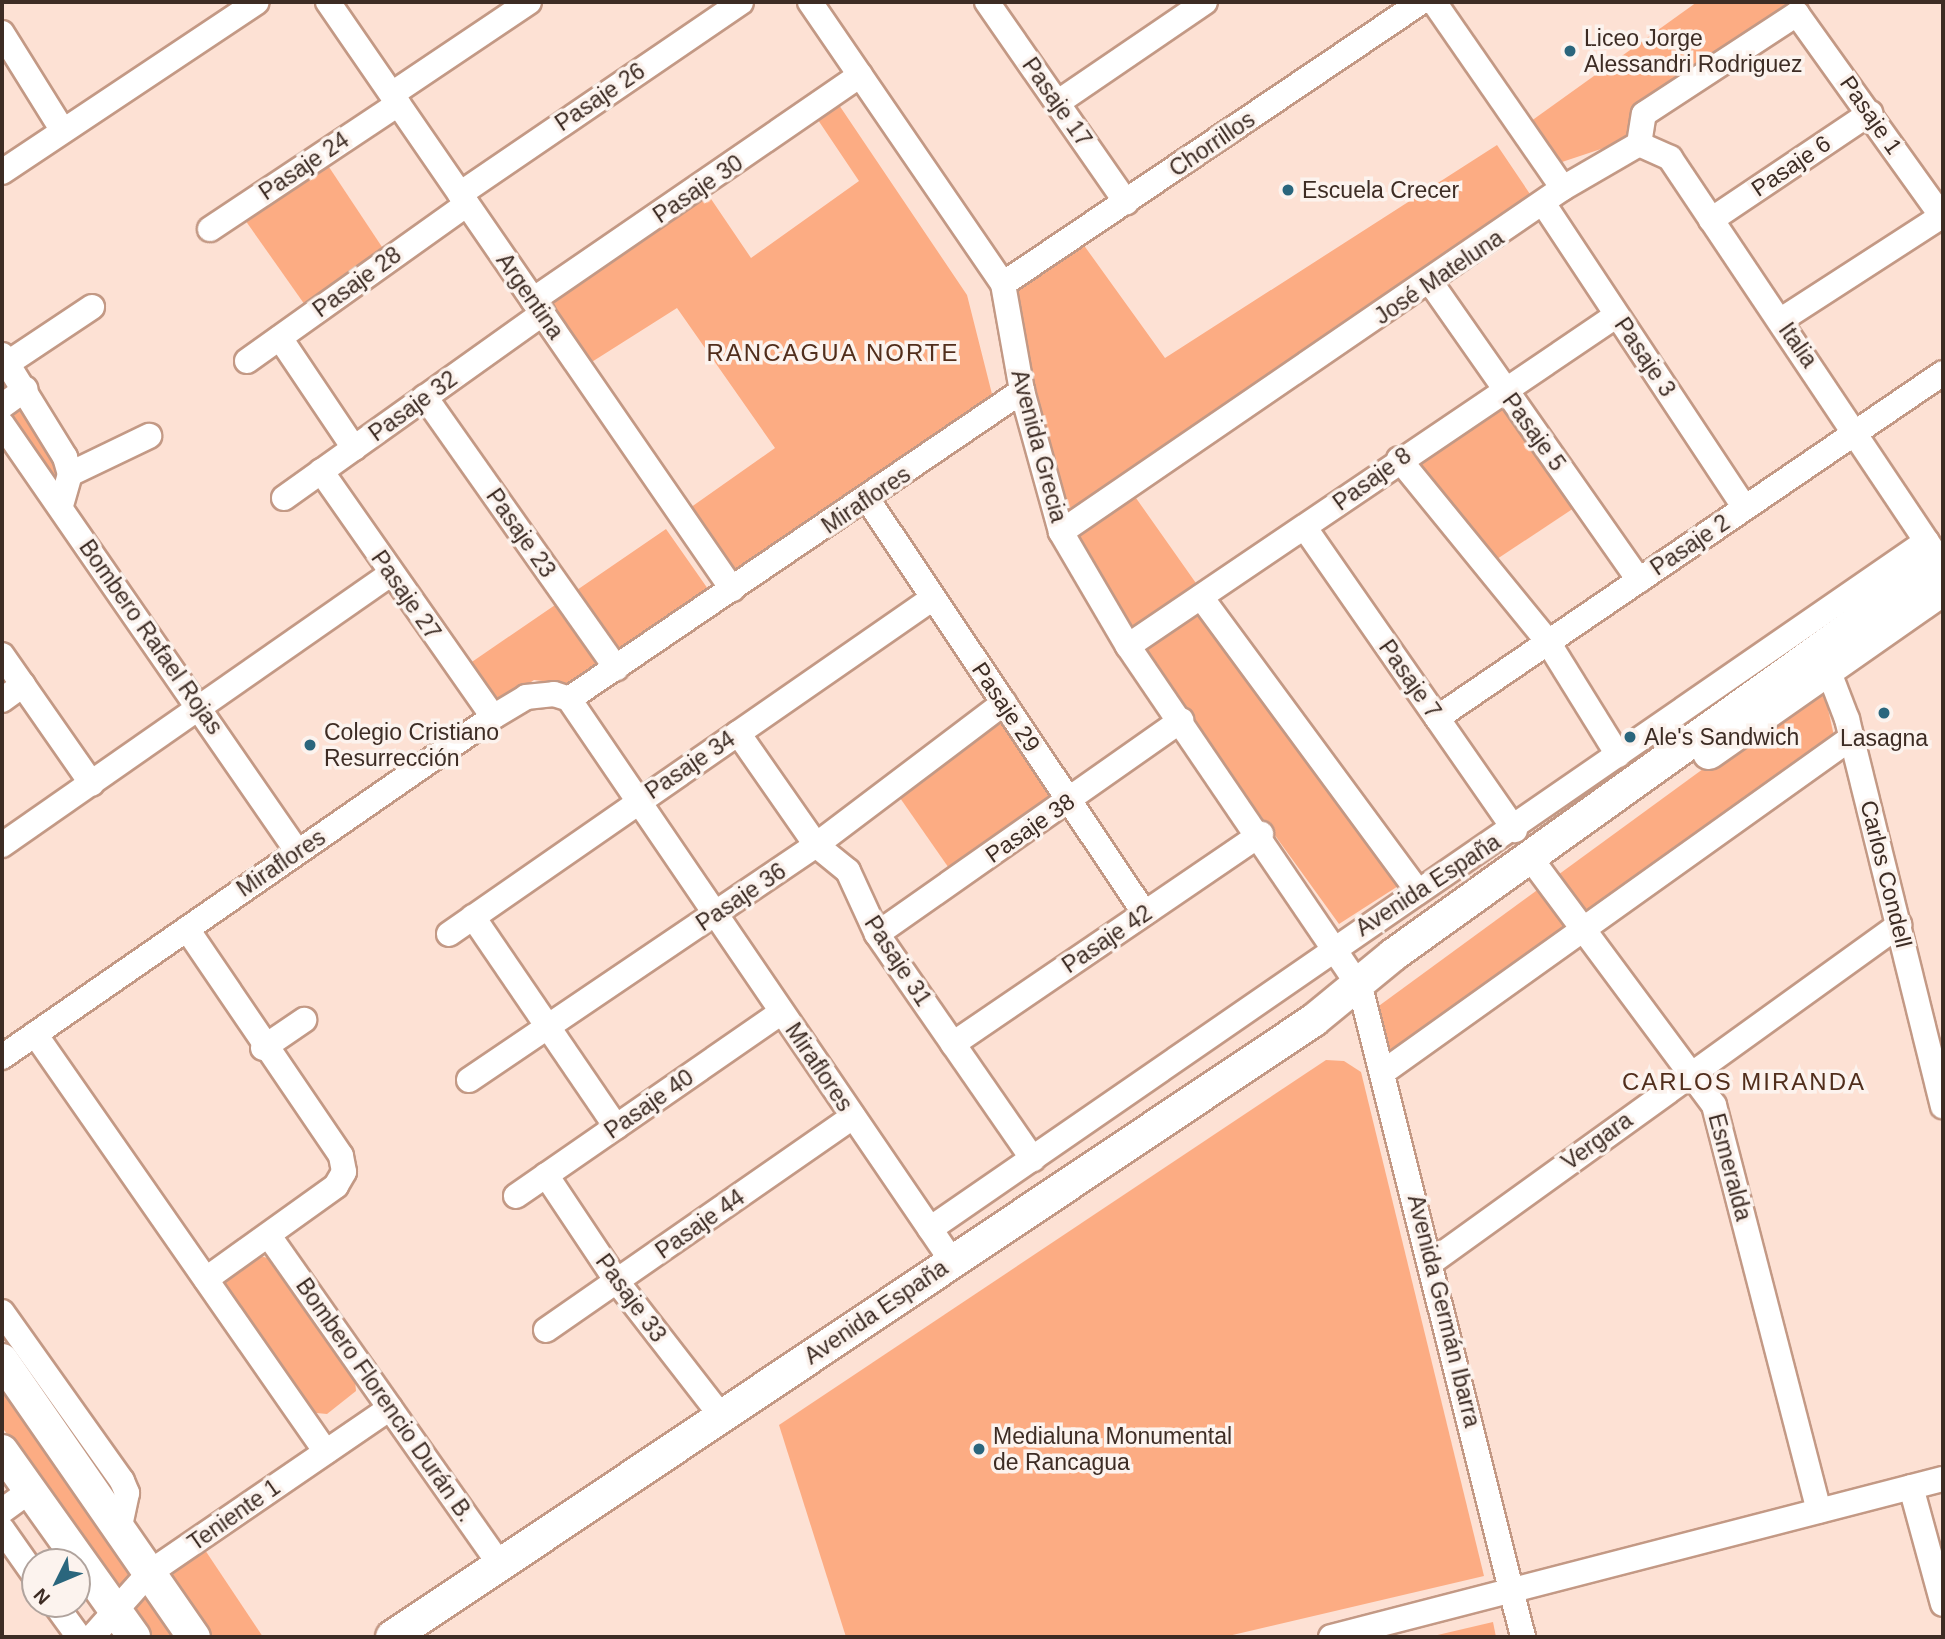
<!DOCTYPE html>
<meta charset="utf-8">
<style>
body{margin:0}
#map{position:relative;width:1945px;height:1639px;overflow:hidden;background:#fde1d4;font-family:Helvetica,sans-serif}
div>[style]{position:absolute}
.green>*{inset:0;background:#fcac83}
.roads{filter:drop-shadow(2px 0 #c39985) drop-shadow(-2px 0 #c39985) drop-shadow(0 2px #c39985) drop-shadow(0 -2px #c39985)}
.minor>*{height:24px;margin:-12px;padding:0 12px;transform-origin:12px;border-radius:12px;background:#fff}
.major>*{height:32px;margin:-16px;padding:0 16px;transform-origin:16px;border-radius:16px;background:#fff}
.dots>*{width:19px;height:19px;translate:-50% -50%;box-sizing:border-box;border:4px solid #fcf3ee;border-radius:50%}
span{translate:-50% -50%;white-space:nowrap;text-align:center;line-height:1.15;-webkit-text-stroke:7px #fcf3ee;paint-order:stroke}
.poi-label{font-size:23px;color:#3d2c24}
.left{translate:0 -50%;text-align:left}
.street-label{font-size:23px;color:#3d2c24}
.neighbourhood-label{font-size:24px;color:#512e1c;letter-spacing:2px}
.frame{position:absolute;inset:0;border:4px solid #3d2c24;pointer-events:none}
.north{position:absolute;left:21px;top:1548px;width:70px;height:70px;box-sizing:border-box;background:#fcf3ee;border:2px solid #b0a39d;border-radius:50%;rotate:227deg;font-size:19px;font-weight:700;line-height:28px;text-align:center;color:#3d2c24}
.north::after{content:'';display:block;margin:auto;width:24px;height:32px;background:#2a667d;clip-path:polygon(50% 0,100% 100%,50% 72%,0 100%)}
</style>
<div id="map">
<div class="green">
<i style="clip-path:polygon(1697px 2px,1812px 2px,1619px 143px,1559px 163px,1527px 124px)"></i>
<i style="clip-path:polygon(837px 102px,967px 295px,994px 402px,735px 579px,687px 510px,775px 448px,677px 308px,587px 365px,544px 302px,707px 193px,751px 258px,859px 181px,816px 117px)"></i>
<i style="clip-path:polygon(1497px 145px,1534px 200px,1124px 481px,1406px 881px,1339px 924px,1128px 632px,1069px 532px,1009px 289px,1083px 244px,1165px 358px)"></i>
<i style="clip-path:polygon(321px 155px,390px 259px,312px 315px,238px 210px)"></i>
<i style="clip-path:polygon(24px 390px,79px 476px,74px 503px,2px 421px)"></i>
<i style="clip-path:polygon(1505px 407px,1574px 508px,1488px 565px,1419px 466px)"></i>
<i style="clip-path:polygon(666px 529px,708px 589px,568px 684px,534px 680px,494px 707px,466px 666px)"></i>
<i style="clip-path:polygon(1822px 682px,1838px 754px,1389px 1075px,1376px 1008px)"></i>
<i style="clip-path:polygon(1000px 709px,1062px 800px,953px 874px,891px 785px)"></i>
<i style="clip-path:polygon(1326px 1060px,1344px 1061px,1361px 1072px,1484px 1576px,1224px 1637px,846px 1637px,779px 1425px)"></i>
<i style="clip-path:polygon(255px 1254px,273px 1260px,355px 1380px,356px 1391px,327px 1414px,306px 1412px,221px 1285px)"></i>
<i style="clip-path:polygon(2px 1376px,183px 1637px,148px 1637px,2px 1427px)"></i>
<i style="clip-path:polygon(203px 1547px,263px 1637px,212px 1637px,171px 1578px,174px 1567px)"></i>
<i style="clip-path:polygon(1493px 1622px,1496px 1637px,1429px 1637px)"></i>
</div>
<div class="roads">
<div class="minor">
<i style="left:328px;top:2px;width:713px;rotate:55.46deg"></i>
<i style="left:810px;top:2px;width:342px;rotate:55.6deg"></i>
<i style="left:1003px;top:284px;width:109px;rotate:79.9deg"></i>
<i style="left:1022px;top:391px;width:146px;rotate:74.5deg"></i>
<i style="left:1061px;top:532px;width:132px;rotate:59.6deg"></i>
<i style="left:1128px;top:646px;width:412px;rotate:55.8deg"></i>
<i style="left:1360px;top:987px;width:670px;rotate:75.92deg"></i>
<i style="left:987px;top:2px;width:244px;rotate:55.2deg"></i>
<i style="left:1434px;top:2px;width:226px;rotate:55.3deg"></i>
<i style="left:2px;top:33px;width:115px;rotate:58.1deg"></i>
<i style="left:392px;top:94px;width:165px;rotate:-33.9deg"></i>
<i style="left:1057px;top:103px;width:179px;rotate:-34.3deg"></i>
<i style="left:1639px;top:144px;width:34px;rotate:24deg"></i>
<i style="left:1670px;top:158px;width:476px;rotate:56.2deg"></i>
<i style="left:1639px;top:144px;width:30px;rotate:-81deg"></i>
<i style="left:1644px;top:114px;width:183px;rotate:-33.2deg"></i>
<i style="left:1797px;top:14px;width:251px;rotate:54.4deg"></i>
<i style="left:2px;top:172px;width:306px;rotate:-33.7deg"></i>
<i style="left:460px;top:194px;width:340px;rotate:-34.3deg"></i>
<i style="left:1545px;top:206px;width:362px;rotate:56.5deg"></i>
<i style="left:1711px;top:220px;width:192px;rotate:-33.9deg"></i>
<i style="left:210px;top:229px;width:226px;rotate:-33.6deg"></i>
<i style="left:1431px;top:283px;width:363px;rotate:55deg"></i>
<i style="left:1003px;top:284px;width:504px;rotate:-34.01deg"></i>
<i style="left:533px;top:300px;width:397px;rotate:-34.5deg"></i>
<i style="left:1781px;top:320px;width:192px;rotate:-32.9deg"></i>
<i style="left:280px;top:338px;width:133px;rotate:56.1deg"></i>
<i style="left:2px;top:355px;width:120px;rotate:58.3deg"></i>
<i style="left:65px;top:457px;width:18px;rotate:74deg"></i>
<i style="left:70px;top:474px;width:33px;rotate:106deg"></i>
<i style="left:247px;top:361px;width:270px;rotate:-35.5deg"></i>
<i style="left:8px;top:363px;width:101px;rotate:-33.7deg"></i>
<i style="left:425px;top:397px;width:332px;rotate:54.8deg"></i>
<i style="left:2px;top:406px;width:29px;rotate:-36deg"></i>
<i style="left:2px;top:424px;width:519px;rotate:55.36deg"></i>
<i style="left:1399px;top:459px;width:236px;rotate:50.8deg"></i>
<i style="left:1548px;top:642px;width:133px;rotate:58.2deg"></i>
<i style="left:321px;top:471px;width:300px;rotate:55deg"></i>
<i style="left:70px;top:474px;width:88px;rotate:-25.7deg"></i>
<i style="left:284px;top:498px;width:318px;rotate:-35.5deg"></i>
<i style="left:868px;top:500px;width:497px;rotate:56.2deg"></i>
<i style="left:1305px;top:528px;width:368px;rotate:55.2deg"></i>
<i style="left:1061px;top:532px;width:609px;rotate:-34.42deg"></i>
<i style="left:1563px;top:188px;width:88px;rotate:-30.1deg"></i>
<i style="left:1201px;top:597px;width:365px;rotate:53.6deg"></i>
<i style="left:1128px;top:646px;width:590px;rotate:-34.09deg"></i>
<i style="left:1822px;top:654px;width:70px;rotate:69deg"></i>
<i style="left:1847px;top:719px;width:399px;rotate:76.1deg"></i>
<i style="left:2px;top:655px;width:157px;rotate:55.1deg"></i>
<i style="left:569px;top:699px;width:548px;rotate:-34.21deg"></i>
<i style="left:2px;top:700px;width:26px;rotate:-36deg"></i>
<i style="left:1437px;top:718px;width:612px;rotate:-34.29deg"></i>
<i style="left:738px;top:733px;width:136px;rotate:55.1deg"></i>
<i style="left:816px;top:845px;width:41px;rotate:39.1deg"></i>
<i style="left:848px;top:871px;width:69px;rotate:65.3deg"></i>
<i style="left:877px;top:934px;width:274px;rotate:55.3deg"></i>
<i style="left:2px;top:845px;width:473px;rotate:-34.9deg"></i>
<i style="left:1540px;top:871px;width:292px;rotate:53.4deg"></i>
<i style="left:1714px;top:1105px;width:419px;rotate:75.5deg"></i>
<i style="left:473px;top:917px;width:254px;rotate:55.7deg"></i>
<i style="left:187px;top:929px;width:274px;rotate:55.8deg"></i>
<i style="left:341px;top:1156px;width:16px;rotate:79deg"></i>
<i style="left:344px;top:1172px;width:16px;rotate:120deg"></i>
<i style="left:336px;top:1186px;width:160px;rotate:144.4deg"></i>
<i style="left:449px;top:934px;width:589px;rotate:-34.77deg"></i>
<i style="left:877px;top:934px;width:372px;rotate:-35.1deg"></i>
<i style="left:35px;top:1034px;width:509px;rotate:55.16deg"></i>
<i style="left:953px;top:1044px;width:373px;rotate:-34.3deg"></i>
<i style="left:263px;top:1048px;width:50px;rotate:-34.3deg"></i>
<i style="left:2px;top:1057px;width:597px;rotate:-34.7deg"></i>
<i style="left:493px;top:717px;width:39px;rotate:-31deg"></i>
<i style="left:526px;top:697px;width:28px;rotate:-6deg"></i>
<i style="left:554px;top:694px;width:16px;rotate:18deg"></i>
<i style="left:569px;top:699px;width:680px;rotate:55.73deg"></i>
<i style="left:1382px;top:1073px;width:576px;rotate:-35.54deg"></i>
<i style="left:469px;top:1080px;width:419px;rotate:-34.1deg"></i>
<i style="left:816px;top:845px;width:236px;rotate:-37.1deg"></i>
<i style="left:546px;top:1175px;width:130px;rotate:56.3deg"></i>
<i style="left:618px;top:1283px;width:168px;rotate:52.2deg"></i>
<i style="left:516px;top:1196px;width:323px;rotate:-34.7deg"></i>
<i style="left:930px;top:1229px;width:1211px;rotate:-34.61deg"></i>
<i style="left:269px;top:1236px;width:402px;rotate:54.9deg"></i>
<i style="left:1433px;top:1261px;width:575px;rotate:-35.79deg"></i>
<i style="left:2px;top:1312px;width:207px;rotate:54.6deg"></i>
<i style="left:122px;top:1481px;width:13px;rotate:67deg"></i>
<i style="left:127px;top:1493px;width:38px;rotate:102deg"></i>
<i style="left:546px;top:1330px;width:374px;rotate:-34.8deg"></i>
<i style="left:1911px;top:1487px;width:121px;rotate:74.7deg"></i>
<i style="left:2px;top:1511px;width:34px;rotate:-36deg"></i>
<i style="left:2px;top:1529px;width:57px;rotate:54.9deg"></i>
<i style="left:55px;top:1604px;width:41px;rotate:54deg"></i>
<i style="left:92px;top:1637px;width:86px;rotate:-48.3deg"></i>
<i style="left:149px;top:1573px;width:292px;rotate:-34.4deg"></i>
<i style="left:1331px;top:1637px;width:632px;rotate:-14.48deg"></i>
</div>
<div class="major">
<i style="left:1709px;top:753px;width:286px;rotate:-35deg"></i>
<i style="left:2px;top:1360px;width:337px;rotate:55.3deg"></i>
<i style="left:2px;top:1451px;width:228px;rotate:54.6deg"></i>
<i style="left:392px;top:1637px;width:1109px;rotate:-33.79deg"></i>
<i style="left:1314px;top:1020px;width:102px;rotate:-39.4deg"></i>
<i style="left:1393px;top:955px;width:677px;rotate:-35.62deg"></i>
</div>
</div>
<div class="dots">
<i style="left:1570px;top:51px;background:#2a667d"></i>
<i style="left:1288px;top:190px;background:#2a667d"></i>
<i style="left:1884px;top:713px;background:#2a667d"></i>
<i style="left:1630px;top:737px;background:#2a667d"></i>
<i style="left:310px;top:745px;background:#2a667d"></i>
<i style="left:979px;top:1449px;background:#2a667d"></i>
</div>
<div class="poi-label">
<span class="left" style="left:1584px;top:51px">Liceo Jorge<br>Alessandri Rodriguez</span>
<span class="left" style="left:1302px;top:190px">Escuela Crecer</span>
<span class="left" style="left:324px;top:745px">Colegio Cristiano<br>Resurrección</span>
<span class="left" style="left:1644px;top:737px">Ale's Sandwich</span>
<span style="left:1884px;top:738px">Lasagna</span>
<span class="left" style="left:993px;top:1449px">Medialuna Monumental<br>de Rancagua</span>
</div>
<div class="street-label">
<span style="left:600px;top:97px;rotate:-34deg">Pasaje 26</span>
<span style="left:1057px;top:102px;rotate:55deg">Pasaje 17</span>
<span style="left:1871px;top:115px;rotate:55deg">Pasaje 1</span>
<span style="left:1212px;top:144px;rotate:-34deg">Chorrillos</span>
<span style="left:304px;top:166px;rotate:-34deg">Pasaje 24</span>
<span style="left:1791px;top:166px;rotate:-34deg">Pasaje 6</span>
<span style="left:698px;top:189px;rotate:-34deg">Pasaje 30</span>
<span style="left:1439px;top:277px;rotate:-34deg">José Mateluna</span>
<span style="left:357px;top:282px;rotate:-36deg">Pasaje 28</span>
<span style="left:530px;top:296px;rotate:55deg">Argentina</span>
<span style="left:1798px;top:345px;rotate:55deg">Italia</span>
<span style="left:1645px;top:357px;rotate:56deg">Pasaje 3</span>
<span style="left:413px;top:406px;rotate:-36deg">Pasaje 32</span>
<span style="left:1534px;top:432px;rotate:54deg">Pasaje 5</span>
<span style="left:1039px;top:446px;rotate:75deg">Avenida Grecia</span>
<span style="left:1372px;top:479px;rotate:-36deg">Pasaje 8</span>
<span style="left:866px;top:500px;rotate:-34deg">Miraflores</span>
<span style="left:521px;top:533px;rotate:55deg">Pasaje 23</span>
<span style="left:1690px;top:545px;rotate:-34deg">Pasaje 2</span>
<span style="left:406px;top:595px;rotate:55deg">Pasaje 27</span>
<span style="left:151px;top:637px;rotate:55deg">Bombero Rafael Rojas</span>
<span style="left:1410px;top:679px;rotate:55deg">Pasaje 7</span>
<span style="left:1006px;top:707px;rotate:56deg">Pasaje 29</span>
<span style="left:690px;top:765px;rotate:-34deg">Pasaje 34</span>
<span style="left:1030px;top:828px;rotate:-35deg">Pasaje 38</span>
<span style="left:281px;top:863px;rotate:-34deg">Miraflores</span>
<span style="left:1886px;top:874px;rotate:76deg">Carlos Condell</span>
<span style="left:1428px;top:885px;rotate:-33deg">Avenida España</span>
<span style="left:741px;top:897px;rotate:-34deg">Pasaje 36</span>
<span style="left:1107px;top:939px;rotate:-34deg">Pasaje 42</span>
<span style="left:898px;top:961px;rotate:57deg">Pasaje 31</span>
<span style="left:819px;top:1067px;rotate:56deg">Miraflores</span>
<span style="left:649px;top:1104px;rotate:-35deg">Pasaje 40</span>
<span style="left:1597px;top:1141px;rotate:-36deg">Vergara</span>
<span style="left:1730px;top:1167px;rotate:75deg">Esmeralda</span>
<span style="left:700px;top:1224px;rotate:-35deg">Pasaje 44</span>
<span style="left:631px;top:1298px;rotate:54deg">Pasaje 33</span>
<span style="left:1444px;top:1311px;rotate:76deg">Avenida Germán Ibarra</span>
<span style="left:876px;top:1312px;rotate:-34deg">Avenida España</span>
<span style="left:385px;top:1400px;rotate:55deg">Bombero Florencio Durán B.</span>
<span style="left:234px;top:1515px;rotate:-35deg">Teniente 1</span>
</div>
<div class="neighbourhood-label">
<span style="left:833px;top:353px">RANCAGUA NORTE</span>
<span style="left:1744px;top:1082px">CARLOS MIRANDA</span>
</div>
<div class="frame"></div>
<div class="north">N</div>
</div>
